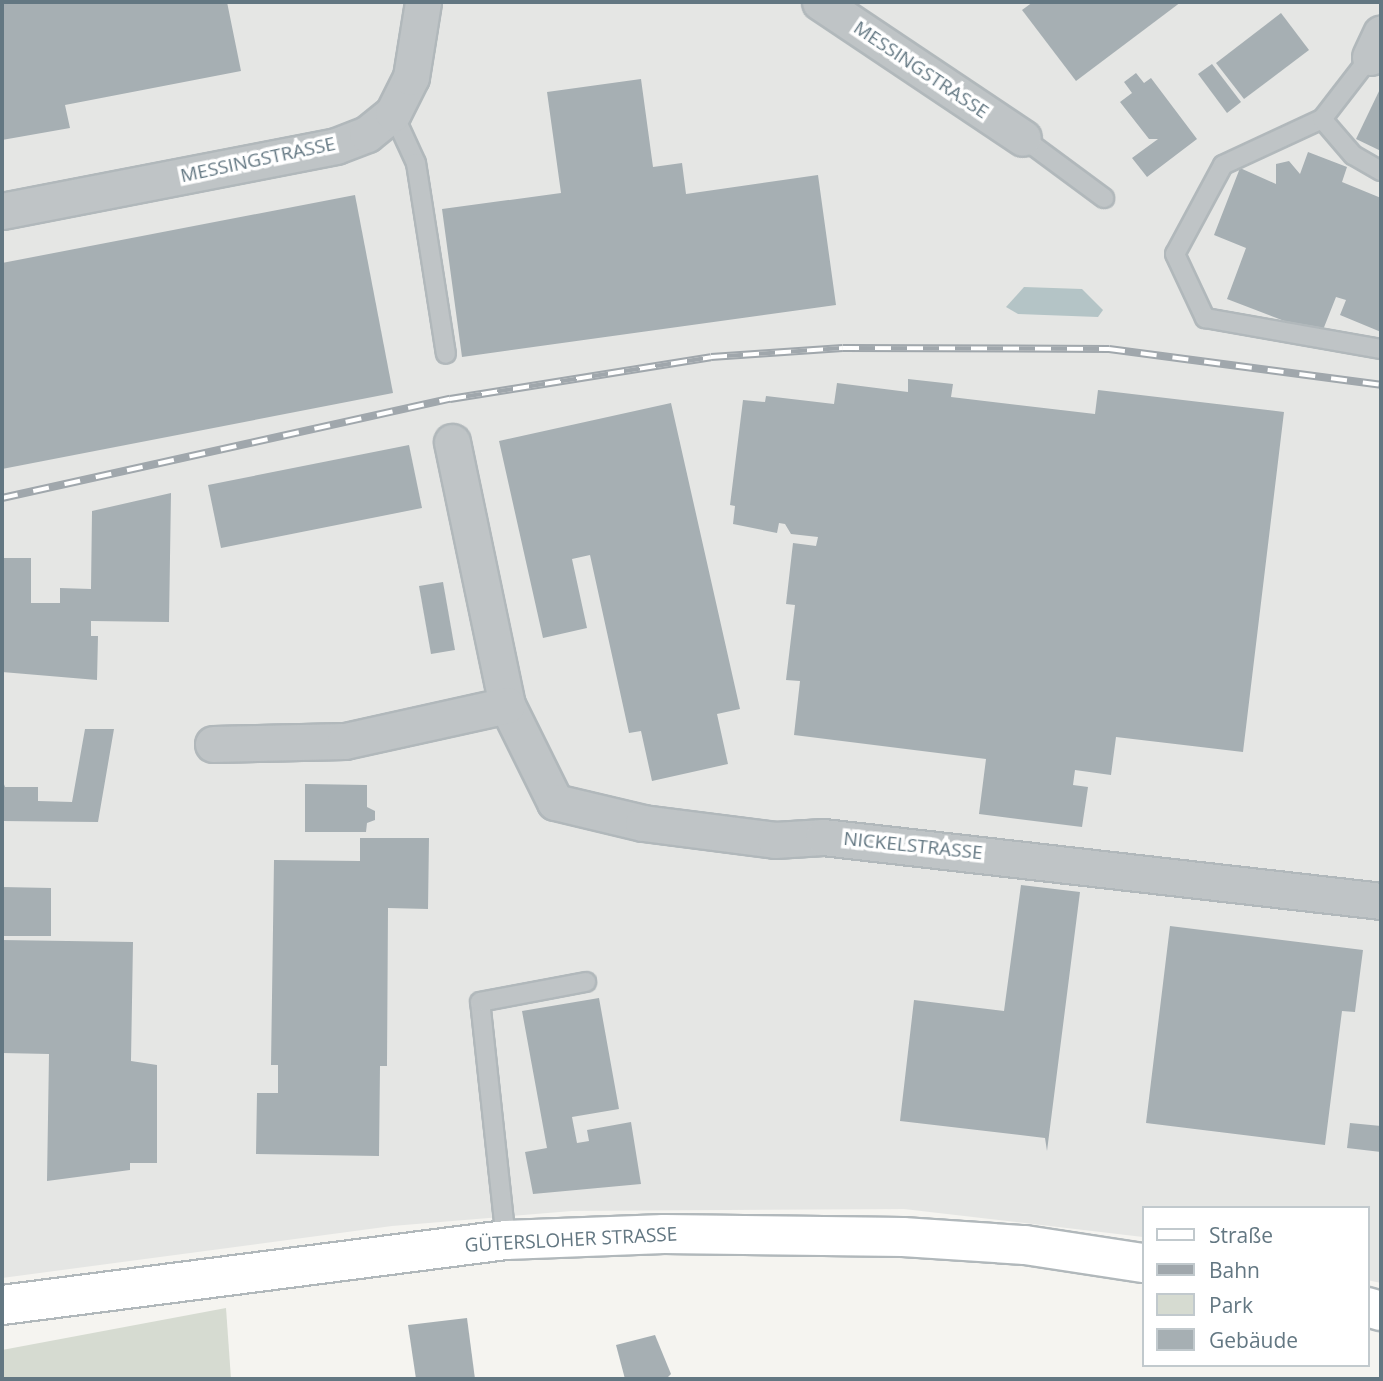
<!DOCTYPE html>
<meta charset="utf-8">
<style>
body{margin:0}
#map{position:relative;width:1383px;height:1381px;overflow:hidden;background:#f5f4f0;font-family:"Open Sans",sans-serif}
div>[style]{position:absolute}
.built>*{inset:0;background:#e5e6e4}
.green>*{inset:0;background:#d6dbd1}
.water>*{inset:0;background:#b4c4c6}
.building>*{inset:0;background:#a6afb3}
.roads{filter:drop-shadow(2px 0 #b1b8bb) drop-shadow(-2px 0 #b1b8bb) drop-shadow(0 2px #b1b8bb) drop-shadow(0 -2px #b1b8bb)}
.service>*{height:18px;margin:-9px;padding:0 9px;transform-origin:9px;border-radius:9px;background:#bfc4c6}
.minor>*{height:35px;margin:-17.5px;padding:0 17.5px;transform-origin:17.5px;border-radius:17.5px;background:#bfc4c6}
.secondary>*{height:38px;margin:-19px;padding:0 19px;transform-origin:19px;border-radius:19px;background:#fff}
.rail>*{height:8px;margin-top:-4px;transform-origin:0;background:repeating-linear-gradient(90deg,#fff 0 16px,#a0a7ac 0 32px);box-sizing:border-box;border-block:2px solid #a0a7ac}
span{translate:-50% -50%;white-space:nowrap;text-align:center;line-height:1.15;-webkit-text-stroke:7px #fff;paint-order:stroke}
.street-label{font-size:19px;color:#637782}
.frame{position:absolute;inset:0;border:4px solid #637782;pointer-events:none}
.legend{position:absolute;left:1142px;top:1206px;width:228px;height:161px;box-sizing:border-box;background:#fff;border:2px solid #c1c9cd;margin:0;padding:9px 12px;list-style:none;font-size:21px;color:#637782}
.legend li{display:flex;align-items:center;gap:14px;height:35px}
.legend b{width:35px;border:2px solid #c1c9cd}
</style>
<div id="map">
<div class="built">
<i style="clip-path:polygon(2px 2px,1381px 2px,1381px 1283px,1367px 1280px,1367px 1208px,1143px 1208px,1143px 1237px,904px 1209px,572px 1211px,392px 1226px,2px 1278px)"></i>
</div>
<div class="green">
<i style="clip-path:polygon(226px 1308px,231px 1379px,2px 1379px,2px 1350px)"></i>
</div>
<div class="water">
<i style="clip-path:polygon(1024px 287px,1082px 289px,1103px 310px,1098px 317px,1018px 314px,1006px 307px)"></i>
</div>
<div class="building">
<i style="clip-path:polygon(2px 2px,227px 2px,241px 71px,65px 105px,70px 128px,2px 140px)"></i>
<i style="clip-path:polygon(1033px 2px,1181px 2px,1076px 81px,1022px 10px)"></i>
<i style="clip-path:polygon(1281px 13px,1309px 50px,1244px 99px,1216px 63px)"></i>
<i style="clip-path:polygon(1212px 64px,1241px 102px,1227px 113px,1198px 74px)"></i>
<i style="clip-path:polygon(1136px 73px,1144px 83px,1151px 78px,1197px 139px,1147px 177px,1132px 158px,1158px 139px,1149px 139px,1120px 102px,1132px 93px,1124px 82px)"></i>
<i style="clip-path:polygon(641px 79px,653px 167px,682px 163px,686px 194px,818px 175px,836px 305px,462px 357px,442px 209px,561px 193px,547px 92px)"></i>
<i style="clip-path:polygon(1381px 87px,1381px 151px,1356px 139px)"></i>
<i style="clip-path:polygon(1308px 152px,1347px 167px,1342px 182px,1381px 198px,1381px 332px,1340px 315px,1346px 300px,1336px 297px,1321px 335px,1227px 299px,1246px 248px,1214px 235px,1240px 168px,1276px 184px,1276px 164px,1289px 161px,1300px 174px)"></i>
<i style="clip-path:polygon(355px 195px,393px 393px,2px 469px,2px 263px)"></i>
<i style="clip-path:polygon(908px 379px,953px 384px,951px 397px,1095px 414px,1098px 390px,1284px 412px,1243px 752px,1116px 737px,1111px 775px,1075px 770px,1073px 785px,1088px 787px,1082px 827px,979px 814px,986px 759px,794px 735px,800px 681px,786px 680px,795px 605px,786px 604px,793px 543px,816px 546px,818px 537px,791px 534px,785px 524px,779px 523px,777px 533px,733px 524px,735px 506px,730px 505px,743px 400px,765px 402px,766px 396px,834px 404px,837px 383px,908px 392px)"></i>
<i style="clip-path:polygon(671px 403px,740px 709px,717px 714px,728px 764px,652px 781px,641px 731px,629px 733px,590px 555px,572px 559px,587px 628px,543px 638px,499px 441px)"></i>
<i style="clip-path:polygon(409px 445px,422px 508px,221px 548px,208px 485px)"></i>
<i style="clip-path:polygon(171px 493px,169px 622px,91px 621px,91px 636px,98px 636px,97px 680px,2px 672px,2px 558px,31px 558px,31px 603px,60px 603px,60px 588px,91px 589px,92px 511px)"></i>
<i style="clip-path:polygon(443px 582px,455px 650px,431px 654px,419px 586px)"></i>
<i style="clip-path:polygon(85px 729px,114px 729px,98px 822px,2px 821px,2px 779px,5px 787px,38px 787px,38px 801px,72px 802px)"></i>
<i style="clip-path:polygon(305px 784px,367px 785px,367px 807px,375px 811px,375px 820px,367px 823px,366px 832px,305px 832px)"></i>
<i style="clip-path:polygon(360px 838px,429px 838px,428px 909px,388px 908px,387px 1066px,380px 1066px,379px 1156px,256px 1154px,257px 1093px,278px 1093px,278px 1065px,271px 1065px,274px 860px,360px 861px)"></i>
<i style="clip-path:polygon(1021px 885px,1080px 892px,1047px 1151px,1045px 1138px,900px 1121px,914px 1000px,1004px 1011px)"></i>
<i style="clip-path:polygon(2px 887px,51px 888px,51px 936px,2px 936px)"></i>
<i style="clip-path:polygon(1170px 926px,1363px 950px,1355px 1012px,1342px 1011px,1325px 1145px,1146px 1123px)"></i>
<i style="clip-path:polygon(2px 940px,133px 942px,131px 1061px,157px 1065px,157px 1163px,130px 1163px,130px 1170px,47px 1181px,49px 1054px,2px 1053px)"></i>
<i style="clip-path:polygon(599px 998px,619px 1109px,572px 1117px,577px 1143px,589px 1141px,587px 1130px,631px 1122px,641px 1184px,533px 1194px,525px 1152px,547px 1148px,522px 1011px)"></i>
<i style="clip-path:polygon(1350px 1123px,1381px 1126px,1381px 1152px,1347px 1148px)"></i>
<i style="clip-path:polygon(467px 1318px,475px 1379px,416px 1379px,408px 1325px)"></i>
<i style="clip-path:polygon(655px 1335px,671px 1374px,666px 1379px,625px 1379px,616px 1345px)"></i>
</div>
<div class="roads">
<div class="service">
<i style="left:1370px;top:57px;width:78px;rotate:127.7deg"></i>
<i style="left:1322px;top:119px;width:109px;rotate:155.1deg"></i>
<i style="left:1223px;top:165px;width:101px;rotate:118.3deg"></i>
<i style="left:1175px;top:254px;width:71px;rotate:64.9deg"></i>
<i style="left:1205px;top:318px;width:179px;rotate:10deg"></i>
<i style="left:393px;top:113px;width:55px;rotate:65.3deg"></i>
<i style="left:416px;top:163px;width:193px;rotate:81.1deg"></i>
<i style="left:1322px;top:119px;width:48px;rotate:49.3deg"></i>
<i style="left:1353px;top:155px;width:32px;rotate:30deg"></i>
<i style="left:1023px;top:138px;width:101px;rotate:36.5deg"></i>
<i style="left:506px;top:1240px;width:239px;rotate:-96.2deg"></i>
<i style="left:480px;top:1002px;width:108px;rotate:-10.7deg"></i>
</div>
<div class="minor">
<i style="left:820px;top:2px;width:244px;rotate:33.8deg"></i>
<i style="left:1370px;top:57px;width:26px;rotate:-65deg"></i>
<i style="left:2px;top:211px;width:340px;rotate:-11deg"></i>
<i style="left:336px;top:146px;width:33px;rotate:-21deg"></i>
<i style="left:367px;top:134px;width:33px;rotate:-39deg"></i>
<i style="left:393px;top:113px;width:40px;rotate:-63.4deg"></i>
<i style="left:411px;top:77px;width:76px;rotate:-80.9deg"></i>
<i style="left:452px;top:442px;width:269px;rotate:78.2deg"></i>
<i style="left:507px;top:705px;width:108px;rotate:63.7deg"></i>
<i style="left:555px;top:802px;width:90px;rotate:13.4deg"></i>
<i style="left:643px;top:823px;width:133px;rotate:7.3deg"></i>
<i style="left:775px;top:840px;width:48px;rotate:-3.6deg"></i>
<i style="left:823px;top:837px;width:562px;rotate:6.54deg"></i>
<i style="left:213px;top:744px;width:132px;rotate:-1.3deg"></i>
<i style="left:345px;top:741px;width:166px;rotate:-12.5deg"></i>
</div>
<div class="secondary">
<i style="left:2px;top:1305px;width:508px;rotate:-7.35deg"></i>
<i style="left:506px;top:1240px;width:158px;rotate:-2.2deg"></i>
<i style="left:664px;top:1234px;width:239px;rotate:0.7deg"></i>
<i style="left:903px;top:1237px;width:122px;rotate:3.8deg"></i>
<i style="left:1025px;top:1245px;width:119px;rotate:8.7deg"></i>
<i style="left:1367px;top:1307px;width:15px;rotate:16deg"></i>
</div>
</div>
<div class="rail">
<i style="left:2px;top:498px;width:459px;rotate:-12.5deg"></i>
<i style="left:450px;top:399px;width:264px;rotate:-9.1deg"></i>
<i style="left:711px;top:357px;width:132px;rotate:-3.9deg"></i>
<i style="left:843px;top:348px;width:266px;rotate:0.2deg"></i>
<i style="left:1109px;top:349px;width:274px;rotate:7.5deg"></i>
</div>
<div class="street-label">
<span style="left:921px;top:70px;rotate:34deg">MESSINGSTRASSE</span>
<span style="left:258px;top:160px;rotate:-12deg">MESSINGSTRASSE</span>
<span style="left:913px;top:846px;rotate:6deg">NICKELSTRASSE</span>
<span style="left:571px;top:1240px;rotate:-3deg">GÜTERSLOHER STRASSE</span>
</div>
<div class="frame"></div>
<ul class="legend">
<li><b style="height:9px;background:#fff"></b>Straße</li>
<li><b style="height:9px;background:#a0a7ac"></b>Bahn</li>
<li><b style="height:19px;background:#d6dbd1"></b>Park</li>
<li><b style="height:19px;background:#a6afb3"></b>Gebäude</li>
</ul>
</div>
